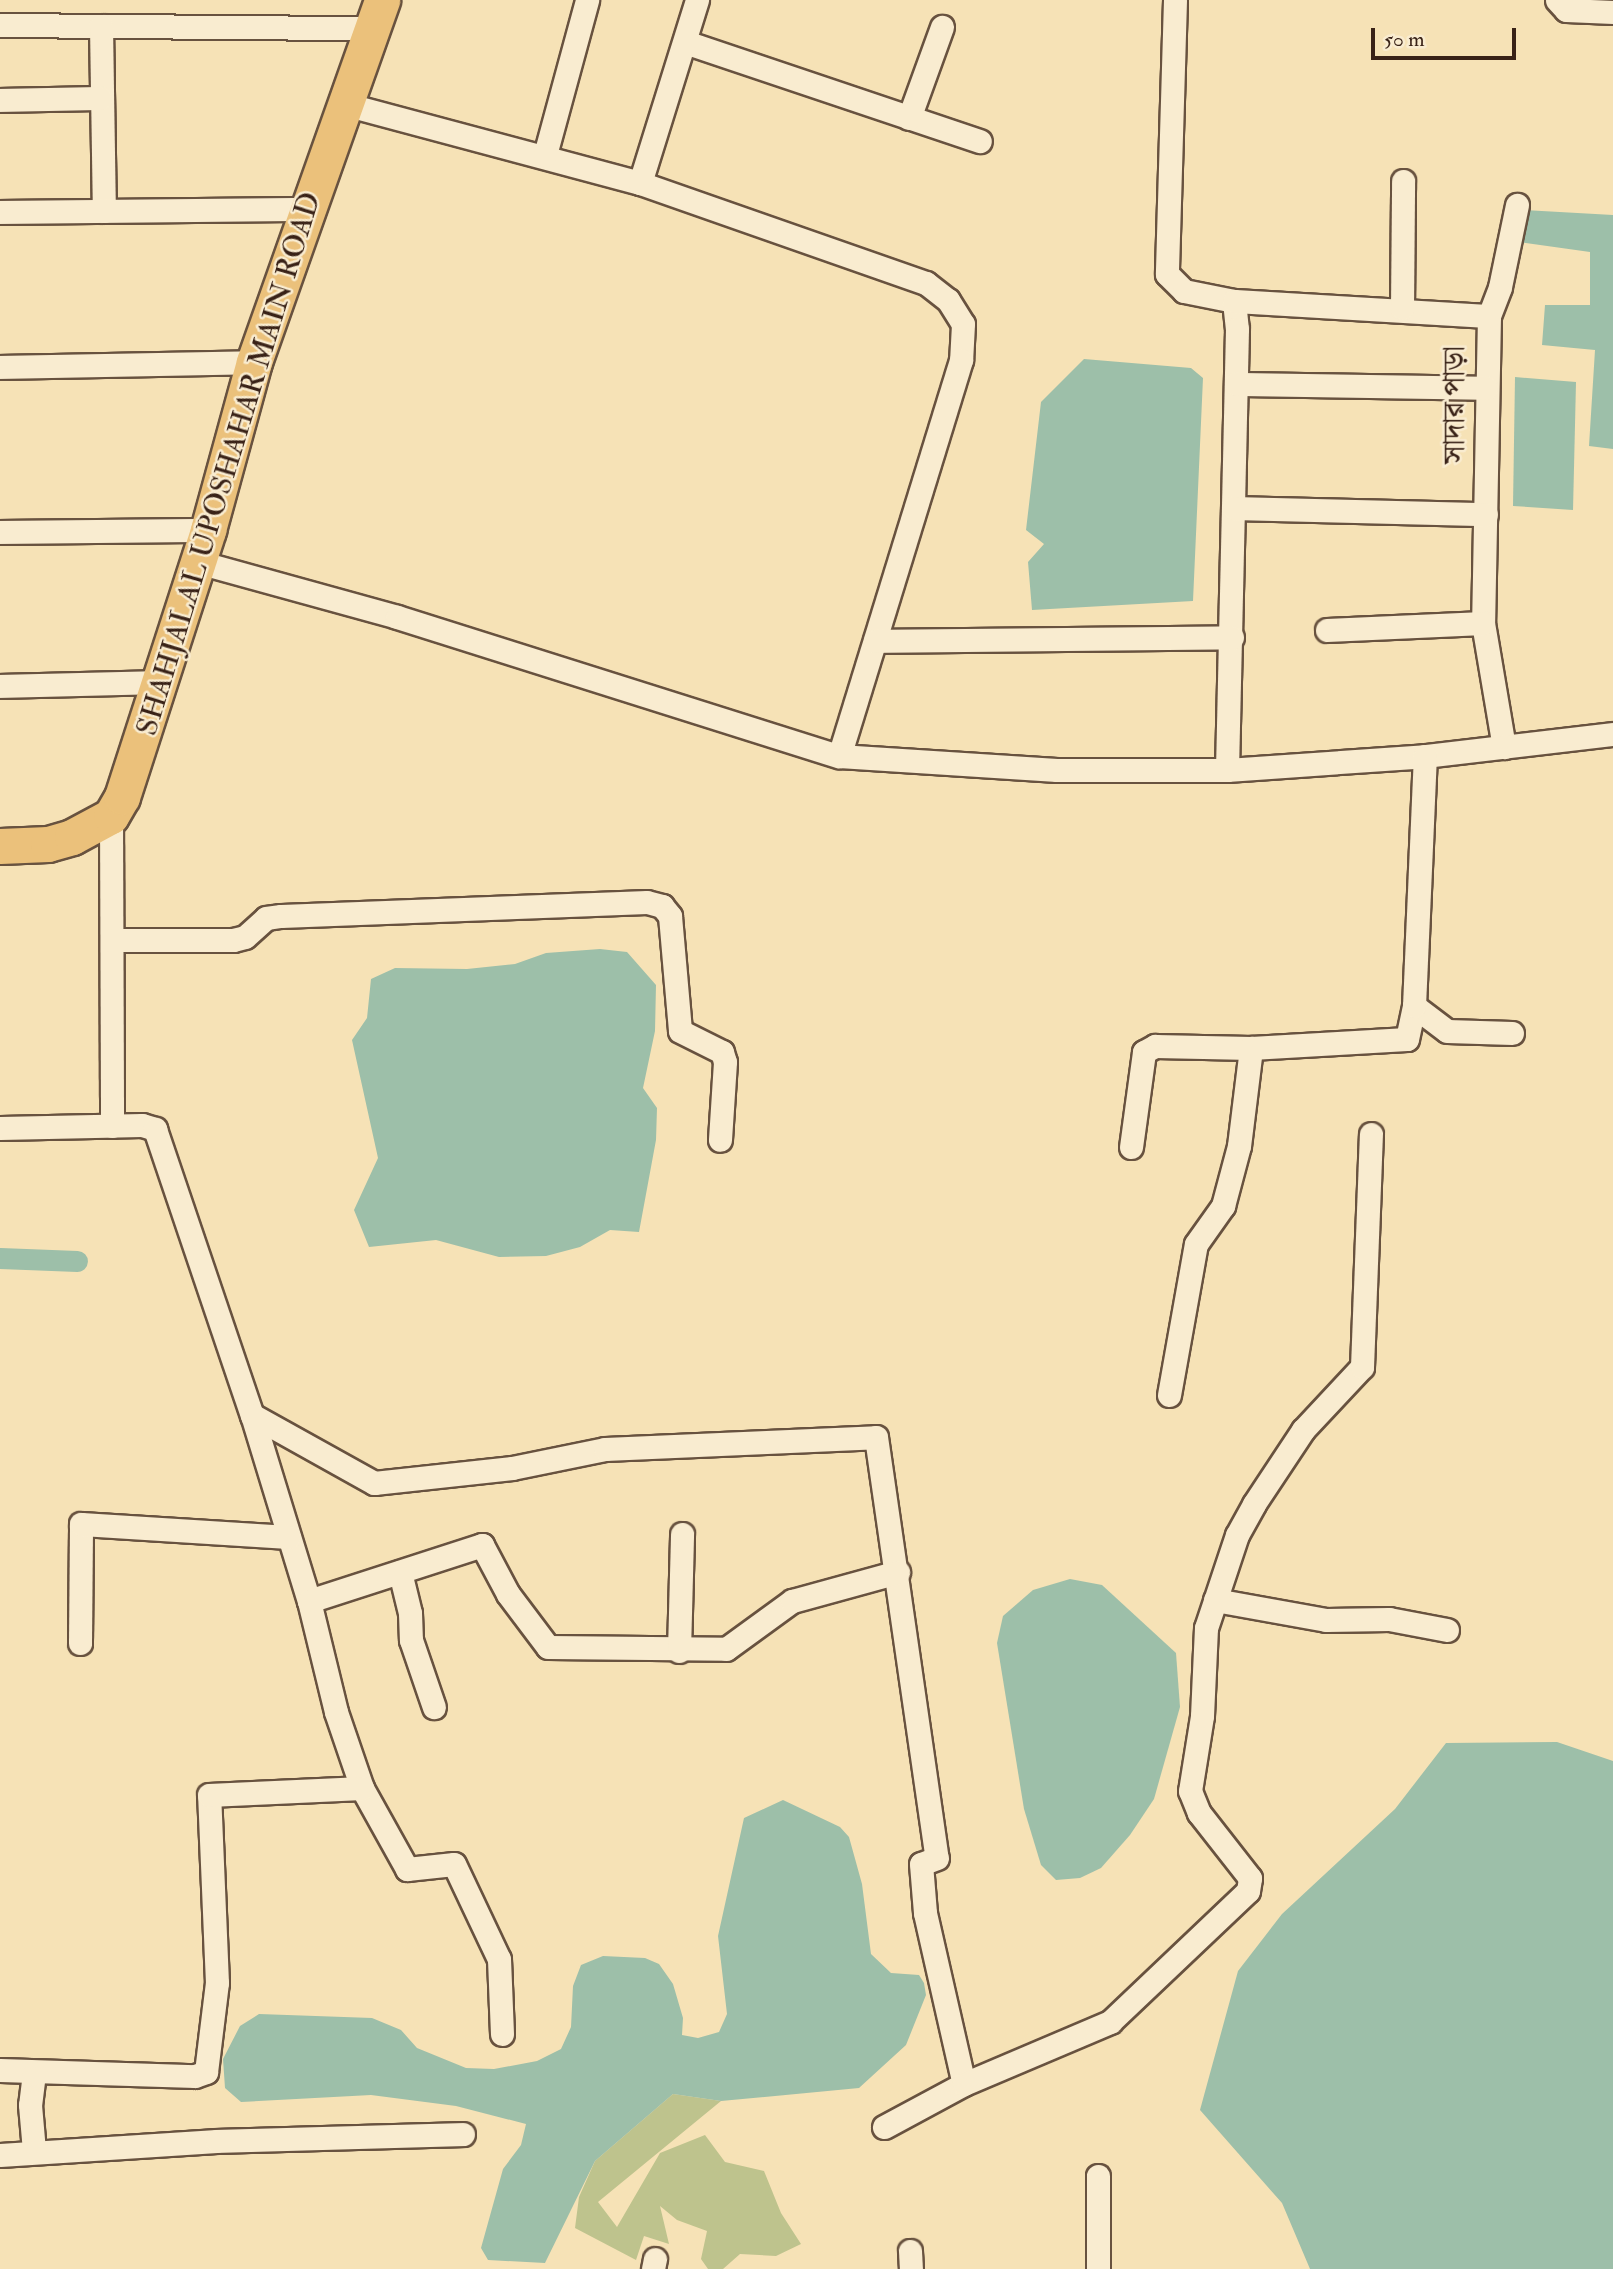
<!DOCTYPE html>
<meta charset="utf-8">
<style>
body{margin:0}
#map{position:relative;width:1613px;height:2269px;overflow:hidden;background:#f6e2b6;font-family:"IM FELL Double Pica","Noto Serif Bengali",serif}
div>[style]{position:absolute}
.green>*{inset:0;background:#bec38d}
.water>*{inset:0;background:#9dbfa9}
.canal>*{height:21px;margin:-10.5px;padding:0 10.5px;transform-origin:10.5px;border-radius:10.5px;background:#9dbfa9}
.roads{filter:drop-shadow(2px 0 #68523f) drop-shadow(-2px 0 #68523f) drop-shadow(0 2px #68523f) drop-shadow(0 -2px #68523f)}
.minor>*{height:23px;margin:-11.5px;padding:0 11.5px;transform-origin:11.5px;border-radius:11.5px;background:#f9ecd0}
.primary>*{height:35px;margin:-17.5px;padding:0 17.5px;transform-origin:17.5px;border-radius:17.5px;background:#ebc17b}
span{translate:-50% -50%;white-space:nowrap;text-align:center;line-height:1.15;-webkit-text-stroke:5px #f9ecd0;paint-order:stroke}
.street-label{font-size:30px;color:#392217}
.scale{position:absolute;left:1371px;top:28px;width:145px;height:32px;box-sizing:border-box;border:4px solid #392217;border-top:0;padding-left:9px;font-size:21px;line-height:24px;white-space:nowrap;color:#392217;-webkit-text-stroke:5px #f9ecd0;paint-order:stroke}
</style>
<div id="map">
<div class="green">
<i style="clip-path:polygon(673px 2094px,721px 2101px,598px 2202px,617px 2227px,660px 2153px,705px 2135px,725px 2162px,764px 2171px,781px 2213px,801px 2244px,776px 2256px,740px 2254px,723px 2269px,708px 2269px,701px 2259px,707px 2231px,677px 2220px,660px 2206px,669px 2244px,644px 2236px,636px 2260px,575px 2228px,579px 2197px,595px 2161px)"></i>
</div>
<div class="water">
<i style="clip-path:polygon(1524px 210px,1613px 215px,1613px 449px,1589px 446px,1595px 350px,1542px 345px,1545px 305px,1590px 305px,1590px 252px,1519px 242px)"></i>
<i style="clip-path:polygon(1084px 359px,1191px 368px,1203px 378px,1193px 601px,1032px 610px,1028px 562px,1044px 544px,1026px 530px,1041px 402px)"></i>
<i style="clip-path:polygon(1515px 377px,1576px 382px,1573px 510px,1513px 506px)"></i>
<i style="clip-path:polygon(600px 949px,627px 952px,656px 985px,655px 1031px,643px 1088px,657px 1108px,656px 1140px,639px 1232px,610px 1230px,580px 1247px,546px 1256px,499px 1257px,436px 1240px,369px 1247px,354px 1210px,378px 1158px,352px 1040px,367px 1018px,371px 979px,395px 968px,467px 969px,515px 964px,546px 953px)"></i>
<i style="clip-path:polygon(1070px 1579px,1102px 1585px,1176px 1653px,1180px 1707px,1154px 1799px,1130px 1835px,1101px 1868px,1080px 1878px,1056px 1880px,1041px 1865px,1024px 1809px,997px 1643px,1003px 1616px,1033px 1590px)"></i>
<i style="clip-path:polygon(1557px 1742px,1613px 1761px,1613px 2269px,1310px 2269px,1282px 2203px,1200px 2110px,1238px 1971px,1282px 1914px,1395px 1809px,1446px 1743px)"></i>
<i style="clip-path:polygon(783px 1800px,840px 1827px,849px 1837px,862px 1884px,871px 1954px,891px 1973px,919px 1975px,924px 1983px,926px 1995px,906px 2045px,859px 2088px,721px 2101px,673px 2094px,595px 2161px,545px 2263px,488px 2260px,481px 2248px,503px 2169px,521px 2145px,526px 2124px,456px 2106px,371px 2095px,241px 2102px,225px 2088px,223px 2059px,240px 2026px,259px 2014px,372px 2018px,401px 2030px,417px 2048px,466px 2068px,494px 2069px,537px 2061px,561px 2049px,571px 2027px,573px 1986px,581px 1965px,603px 1956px,645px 1958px,659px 1964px,673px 1984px,683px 2018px,682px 2035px,698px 2038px,719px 2032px,727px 2014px,718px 1936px,744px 1818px)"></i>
</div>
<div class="canal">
<i style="left:0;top:1258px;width:77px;rotate:2.2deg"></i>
</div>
<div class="roads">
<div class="minor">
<i style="left:1175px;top:0;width:274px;rotate:91.7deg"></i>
<i style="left:1167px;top:274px;width:24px;rotate:45deg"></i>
<i style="left:1184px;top:291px;width:51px;rotate:11.3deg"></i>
<i style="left:1234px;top:301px;width:28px;rotate:84deg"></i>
<i style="left:1237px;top:329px;width:441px;rotate:91.3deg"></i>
<i style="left:1557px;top:0;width:13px;rotate:48deg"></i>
<i style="left:1566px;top:10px;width:47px;rotate:2.4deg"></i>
<i style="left:0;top:25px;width:371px;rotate:0.5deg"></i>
<i style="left:101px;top:26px;width:185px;rotate:89.1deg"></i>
<i style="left:685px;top:42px;width:311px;rotate:18.6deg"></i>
<i style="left:0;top:100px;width:100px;rotate:-1.1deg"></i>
<i style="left:345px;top:104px;width:305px;rotate:15deg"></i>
<i style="left:640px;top:183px;width:303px;rotate:19.3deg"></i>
<i style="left:926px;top:283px;width:28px;rotate:38deg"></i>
<i style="left:948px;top:300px;width:28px;rotate:58deg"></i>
<i style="left:963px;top:324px;width:36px;rotate:93deg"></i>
<i style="left:961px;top:360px;width:414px;rotate:107.1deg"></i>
<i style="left:909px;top:118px;width:97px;rotate:-70.1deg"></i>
<i style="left:545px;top:155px;width:161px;rotate:-74.8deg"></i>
<i style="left:640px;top:183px;width:192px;rotate:-72.7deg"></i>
<i style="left:0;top:212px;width:307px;rotate:-0.6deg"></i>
<i style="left:1234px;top:301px;width:255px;rotate:3.4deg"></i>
<i style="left:1489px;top:316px;width:307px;rotate:91.1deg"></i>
<i style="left:1483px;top:623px;width:126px;rotate:80.4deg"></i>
<i style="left:1402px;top:308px;width:127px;rotate:-89.5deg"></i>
<i style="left:1489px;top:316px;width:31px;rotate:-69deg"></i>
<i style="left:1500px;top:287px;width:84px;rotate:-78.3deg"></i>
<i style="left:0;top:367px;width:254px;rotate:-1.1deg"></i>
<i style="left:1236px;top:384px;width:250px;rotate:0.9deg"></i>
<i style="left:1234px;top:508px;width:252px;rotate:1.4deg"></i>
<i style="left:0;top:532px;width:208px;rotate:-0.6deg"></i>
<i style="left:198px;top:562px;width:206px;rotate:15.4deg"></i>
<i style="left:397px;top:617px;width:463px;rotate:17.5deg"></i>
<i style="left:839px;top:756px;width:218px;rotate:3.7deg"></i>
<i style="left:1057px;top:770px;width:170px"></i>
<i style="left:1227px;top:770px;width:198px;rotate:-4deg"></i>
<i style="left:1425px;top:756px;width:189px;rotate:-6.7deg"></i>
<i style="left:1327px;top:630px;width:156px;rotate:-2.6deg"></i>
<i style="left:875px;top:641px;width:357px;rotate:-0.6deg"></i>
<i style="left:0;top:686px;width:161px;rotate:-1.4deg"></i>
<i style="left:111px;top:816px;width:310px;rotate:89.8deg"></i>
<i style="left:112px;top:940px;width:121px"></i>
<i style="left:233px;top:940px;width:12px;rotate:-14deg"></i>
<i style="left:245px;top:937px;width:28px;rotate:-42deg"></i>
<i style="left:266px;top:918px;width:15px;rotate:-8deg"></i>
<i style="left:281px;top:916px;width:366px;rotate:-2.2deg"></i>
<i style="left:647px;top:902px;width:16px;rotate:15deg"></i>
<i style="left:662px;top:906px;width:13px;rotate:51deg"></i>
<i style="left:670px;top:916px;width:115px;rotate:85deg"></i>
<i style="left:680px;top:1031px;width:47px;rotate:26.6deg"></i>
<i style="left:722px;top:1052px;width:10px;rotate:73deg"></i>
<i style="left:725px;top:1062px;width:78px;rotate:93.7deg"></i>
<i style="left:1414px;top:1006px;width:41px;rotate:37.1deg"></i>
<i style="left:1447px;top:1031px;width:65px;rotate:1.8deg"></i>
<i style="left:0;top:1128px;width:142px;rotate:-1.2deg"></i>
<i style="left:142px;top:1125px;width:14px;rotate:17deg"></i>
<i style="left:155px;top:1129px;width:302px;rotate:71.3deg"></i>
<i style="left:252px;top:1415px;width:195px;rotate:73deg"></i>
<i style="left:309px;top:1601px;width:114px;rotate:76.3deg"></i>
<i style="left:336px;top:1712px;width:80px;rotate:71.1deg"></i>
<i style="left:362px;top:1788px;width:93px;rotate:60.9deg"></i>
<i style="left:407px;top:1869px;width:47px;rotate:-6.1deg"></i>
<i style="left:454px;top:1864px;width:105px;rotate:64.7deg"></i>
<i style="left:499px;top:1959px;width:75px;rotate:87.7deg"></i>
<i style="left:1131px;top:1147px;width:96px;rotate:-82.2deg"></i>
<i style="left:1144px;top:1052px;width:13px;rotate:-29deg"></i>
<i style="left:1155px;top:1046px;width:96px;rotate:1.2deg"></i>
<i style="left:1251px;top:1048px;width:156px;rotate:-3.3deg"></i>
<i style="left:1407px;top:1039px;width:34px;rotate:-78deg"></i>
<i style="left:1414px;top:1006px;width:250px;rotate:-87.5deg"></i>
<i style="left:1169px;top:1395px;width:153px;rotate:-79.9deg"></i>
<i style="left:1196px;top:1244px;width:47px;rotate:-54.6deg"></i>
<i style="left:1223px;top:1206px;width:62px;rotate:-75.1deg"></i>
<i style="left:1239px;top:1146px;width:99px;rotate:-83deg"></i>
<i style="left:252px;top:1415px;width:140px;rotate:29.1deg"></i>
<i style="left:374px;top:1483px;width:139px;rotate:-6.2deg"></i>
<i style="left:512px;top:1468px;width:95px;rotate:-11.5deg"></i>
<i style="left:605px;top:1449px;width:271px;rotate:-2.5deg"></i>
<i style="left:876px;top:1437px;width:425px;rotate:81.8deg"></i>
<i style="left:937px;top:1858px;width:17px;rotate:159deg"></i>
<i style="left:921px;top:1864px;width:49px;rotate:85.3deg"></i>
<i style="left:925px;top:1913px;width:175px;rotate:77.2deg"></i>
<i style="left:400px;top:1572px;width:42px;rotate:76.3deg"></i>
<i style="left:410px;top:1613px;width:27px;rotate:88deg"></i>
<i style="left:411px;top:1640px;width:71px;rotate:71.1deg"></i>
<i style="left:1215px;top:1600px;width:113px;rotate:10.2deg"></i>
<i style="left:1326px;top:1620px;width:63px;rotate:-0.9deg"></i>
<i style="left:1389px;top:1619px;width:59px;rotate:10.7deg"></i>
<i style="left:309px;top:1601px;width:182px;rotate:-17.9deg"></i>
<i style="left:482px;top:1545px;width:55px;rotate:62deg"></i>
<i style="left:508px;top:1594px;width:66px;rotate:53deg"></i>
<i style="left:548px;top:1647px;width:178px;rotate:0.6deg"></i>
<i style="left:726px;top:1649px;width:82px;rotate:-36deg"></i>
<i style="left:792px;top:1601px;width:110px;rotate:-15.3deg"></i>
<i style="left:80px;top:1643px;width:119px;rotate:-89.5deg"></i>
<i style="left:81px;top:1524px;width:208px;rotate:3.6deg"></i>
<i style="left:679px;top:1651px;width:117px;rotate:-88.5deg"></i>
<i style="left:0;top:2070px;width:195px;rotate:1.8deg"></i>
<i style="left:195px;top:2076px;width:12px;rotate:-20deg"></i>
<i style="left:206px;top:2072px;width:90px;rotate:-83deg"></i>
<i style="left:217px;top:1983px;width:188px;rotate:-92.4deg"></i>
<i style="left:209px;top:1795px;width:153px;rotate:-2.6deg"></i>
<i style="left:34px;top:2073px;width:32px;rotate:97deg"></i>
<i style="left:30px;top:2105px;width:46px;rotate:85deg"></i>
<i style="left:884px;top:2127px;width:91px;rotate:-28.3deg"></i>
<i style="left:964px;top:2084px;width:159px;rotate:-23deg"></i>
<i style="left:1110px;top:2022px;width:190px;rotate:-43.5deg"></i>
<i style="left:1248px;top:1891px;width:13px;rotate:-81deg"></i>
<i style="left:1250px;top:1878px;width:83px;rotate:-128.1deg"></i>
<i style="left:1199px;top:1813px;width:24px;rotate:-112deg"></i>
<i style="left:1190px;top:1791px;width:76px;rotate:-80.9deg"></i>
<i style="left:1202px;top:1716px;width:88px;rotate:-87.4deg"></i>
<i style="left:1206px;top:1628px;width:98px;rotate:-71.6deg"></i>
<i style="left:1237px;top:1535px;width:35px;rotate:-61deg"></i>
<i style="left:1254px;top:1504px;width:89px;rotate:-56.5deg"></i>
<i style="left:1303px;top:1430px;width:86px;rotate:-46.9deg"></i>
<i style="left:1362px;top:1367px;width:233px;rotate:-87.8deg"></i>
<i style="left:0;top:2155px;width:217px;rotate:-3.7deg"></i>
<i style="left:217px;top:2141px;width:246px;rotate:-1.6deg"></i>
<i style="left:1098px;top:2176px;width:93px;rotate:90deg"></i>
<i style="left:910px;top:2251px;width:18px;rotate:87deg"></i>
<i style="left:653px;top:2269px;width:10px;rotate:-79deg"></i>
</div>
<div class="primary">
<i style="left:0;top:846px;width:48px;rotate:-2.4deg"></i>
<i style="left:48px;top:844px;width:25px;rotate:-16deg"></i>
<i style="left:72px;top:837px;width:44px;rotate:-28.3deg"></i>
<i style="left:111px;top:816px;width:22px;rotate:-60deg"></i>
<i style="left:122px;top:797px;width:281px;rotate:-72.1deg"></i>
<i style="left:208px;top:530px;width:174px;rotate:-74.7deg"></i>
<i style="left:254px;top:362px;width:384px;rotate:-70.5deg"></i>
</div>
</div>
<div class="street-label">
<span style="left:1455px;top:405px;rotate:-90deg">সাদার পাড়া</span>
<span style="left:229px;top:464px;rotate:-73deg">SHAHJALAL UPOSHAHAR MAIN ROAD</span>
</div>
<div class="scale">50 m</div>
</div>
